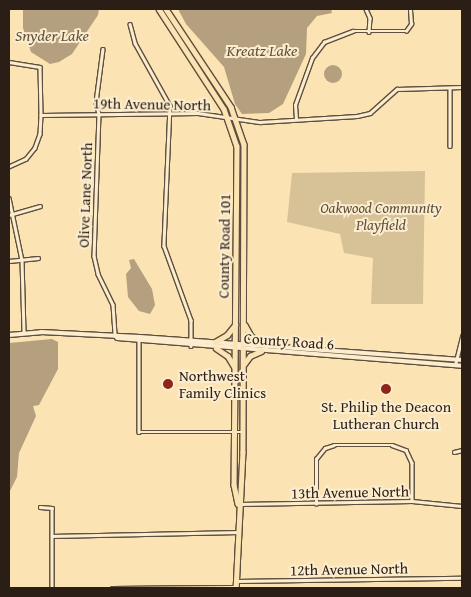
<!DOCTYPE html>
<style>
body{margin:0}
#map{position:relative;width:471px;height:597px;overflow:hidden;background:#fbe3b3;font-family:"Gentium Book Plus",serif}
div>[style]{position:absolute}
.green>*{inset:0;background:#d7c298}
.water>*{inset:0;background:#b4a07e}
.round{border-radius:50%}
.roads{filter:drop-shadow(1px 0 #5e4f3e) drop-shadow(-1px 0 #5e4f3e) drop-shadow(0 1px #5e4f3e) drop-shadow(0 -1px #5e4f3e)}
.minor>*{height:2.5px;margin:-1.25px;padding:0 1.25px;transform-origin:1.25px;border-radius:1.25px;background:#fcedce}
.secondary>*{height:4px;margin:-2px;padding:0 2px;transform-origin:2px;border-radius:2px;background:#fcedce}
.primary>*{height:4.5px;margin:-2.25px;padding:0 2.25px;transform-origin:2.25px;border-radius:2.25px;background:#fbe3b3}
.dots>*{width:14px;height:14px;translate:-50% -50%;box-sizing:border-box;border:2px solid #fcedce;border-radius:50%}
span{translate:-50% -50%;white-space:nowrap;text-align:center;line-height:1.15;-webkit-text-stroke:4px #fcedce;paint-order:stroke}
.street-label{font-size:15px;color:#2a1e17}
.park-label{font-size:15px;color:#5e4f3e;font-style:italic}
.poi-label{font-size:15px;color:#2a1e17}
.left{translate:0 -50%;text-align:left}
.water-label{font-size:16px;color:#615240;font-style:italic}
.frame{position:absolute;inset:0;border:10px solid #2a1e17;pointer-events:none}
</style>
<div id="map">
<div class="green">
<i style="clip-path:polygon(425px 171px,423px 304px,371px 304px,373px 258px,344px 253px,340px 234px,287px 222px,292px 173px)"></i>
</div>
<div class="water">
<i style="clip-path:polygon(23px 9px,99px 9px,98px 15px,72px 54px,59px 62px,50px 64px,31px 52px,23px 28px)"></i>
<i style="clip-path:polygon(178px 9px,331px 9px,332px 13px,317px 16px,307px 28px,306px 54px,283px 104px,269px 113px,242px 114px,235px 104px,224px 67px,186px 24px)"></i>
<i class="round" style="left:324px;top:65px;width:18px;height:18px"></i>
<i style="clip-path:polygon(134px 259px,152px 289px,155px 305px,150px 314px,139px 311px,128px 297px,126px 274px,131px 268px,129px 260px)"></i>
<i style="clip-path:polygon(52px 339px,58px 342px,58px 369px,39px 405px,33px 406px,36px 416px,19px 453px,17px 477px,9px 493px,9px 343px)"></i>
</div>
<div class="roads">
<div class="minor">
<i style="left:366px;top:9px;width:10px;rotate:66deg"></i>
<i style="left:370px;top:18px;width:14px;rotate:94deg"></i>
<i style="left:130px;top:24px;width:20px;rotate:75deg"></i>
<i style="left:135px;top:43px;width:72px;rotate:60.9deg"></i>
<i style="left:170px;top:106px;width:140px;rotate:92.5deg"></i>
<i style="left:164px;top:246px;width:79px;rotate:70deg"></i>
<i style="left:191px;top:320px;width:26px;rotate:90deg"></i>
<i style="left:103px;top:49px;width:53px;rotate:97.5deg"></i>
<i style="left:96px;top:102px;width:12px;rotate:76deg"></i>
<i style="left:99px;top:114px;width:142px;rotate:92deg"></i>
<i style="left:94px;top:256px;width:18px;rotate:77deg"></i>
<i style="left:98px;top:274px;width:34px;rotate:64deg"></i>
<i style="left:113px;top:305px;width:31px;rotate:86deg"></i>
<i style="left:9px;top:62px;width:31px;rotate:9deg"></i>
<i style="left:40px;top:67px;width:48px;rotate:88.8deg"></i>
<i style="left:41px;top:115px;width:19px;rotate:93deg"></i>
<i style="left:40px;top:134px;width:15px;rotate:110deg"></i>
<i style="left:35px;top:148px;width:14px;rotate:129deg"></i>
<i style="left:26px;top:159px;width:19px;rotate:155deg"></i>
<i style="left:450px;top:88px;width:58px;rotate:90deg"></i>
<i style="left:41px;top:115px;width:157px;rotate:-0.7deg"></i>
<i style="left:198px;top:113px;width:63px;rotate:8.3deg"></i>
<i style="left:260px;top:122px;width:97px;rotate:-3.5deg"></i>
<i style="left:357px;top:116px;width:13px;rotate:-13deg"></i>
<i style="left:370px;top:113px;width:36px;rotate:-42deg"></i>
<i style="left:397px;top:89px;width:65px;rotate:-1.8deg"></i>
<i style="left:296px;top:119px;width:14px;rotate:-94deg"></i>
<i style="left:295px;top:105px;width:50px;rotate:-70.1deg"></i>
<i style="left:312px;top:58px;width:20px;rotate:-53deg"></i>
<i style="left:324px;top:42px;width:31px;rotate:-21deg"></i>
<i style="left:353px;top:31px;width:53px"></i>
<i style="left:406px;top:31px;width:9px;rotate:-54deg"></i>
<i style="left:411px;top:24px;width:15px;rotate:-94deg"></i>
<i style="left:9px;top:198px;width:63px;rotate:78.2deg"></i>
<i style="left:22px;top:260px;width:73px;rotate:88.4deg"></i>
<i style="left:9px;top:215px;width:32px;rotate:-16deg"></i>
<i style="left:9px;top:261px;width:29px;rotate:-6deg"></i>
<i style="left:139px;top:341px;width:91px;rotate:90deg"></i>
<i style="left:139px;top:432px;width:104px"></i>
<i style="left:455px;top:365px;width:30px;rotate:-76deg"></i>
<i style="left:454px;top:452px;width:8px;rotate:-14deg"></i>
<i style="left:239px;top:504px;width:173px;rotate:-1deg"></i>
<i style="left:412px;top:501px;width:50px;rotate:5.7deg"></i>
<i style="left:316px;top:504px;width:45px;rotate:-90deg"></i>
<i style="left:316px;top:459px;width:14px;rotate:-51deg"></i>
<i style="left:325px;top:448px;width:9px;rotate:-18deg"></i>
<i style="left:334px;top:445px;width:58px"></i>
<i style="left:392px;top:445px;width:15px;rotate:20deg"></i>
<i style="left:406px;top:450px;width:14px;rotate:65deg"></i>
<i style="left:412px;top:463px;width:38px;rotate:90deg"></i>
<i style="left:40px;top:507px;width:12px;rotate:5deg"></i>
<i style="left:52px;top:508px;width:80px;rotate:90deg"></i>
<i style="left:52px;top:536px;width:186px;rotate:-1.2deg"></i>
<i style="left:236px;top:581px;width:226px;rotate:-0.8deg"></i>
<i style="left:112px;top:588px;width:124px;rotate:-0.5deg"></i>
</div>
<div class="secondary">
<i style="left:9px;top:335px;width:32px;rotate:-5deg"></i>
<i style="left:41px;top:332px;width:99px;rotate:2.9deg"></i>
<i style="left:140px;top:337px;width:323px;rotate:4.1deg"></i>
<i style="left:117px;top:338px;width:346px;rotate:4.6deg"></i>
</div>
<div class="primary">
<i style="left:159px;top:9px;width:119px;rotate:57deg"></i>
<i style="left:224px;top:109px;width:39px;rotate:71deg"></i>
<i style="left:237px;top:146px;width:339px;rotate:90.5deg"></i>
<i style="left:234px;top:485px;width:19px;rotate:78deg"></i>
<i style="left:166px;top:9px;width:118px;rotate:56.4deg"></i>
<i style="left:231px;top:107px;width:39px;rotate:71deg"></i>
<i style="left:244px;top:144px;width:308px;rotate:90.2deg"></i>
<i style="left:243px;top:452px;width:136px;rotate:92.9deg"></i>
<i style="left:245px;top:325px;width:13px;rotate:61deg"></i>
<i style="left:251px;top:336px;width:16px;rotate:35deg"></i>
<i style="left:215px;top:342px;width:14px;rotate:-30deg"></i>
<i style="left:227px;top:335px;width:13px;rotate:-51deg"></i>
<i style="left:216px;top:348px;width:14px;rotate:34deg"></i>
<i style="left:228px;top:356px;width:12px;rotate:59deg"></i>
<i style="left:244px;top:364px;width:10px;rotate:-53deg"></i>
<i style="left:250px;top:356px;width:12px;rotate:-24deg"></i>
</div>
</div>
<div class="dots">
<i style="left:168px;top:384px;background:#8f2418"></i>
<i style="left:386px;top:389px;background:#8f2418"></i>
</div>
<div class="street-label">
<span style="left:152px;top:104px;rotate:1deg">19th Avenue North</span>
<span style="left:85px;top:195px;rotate:-88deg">Olive Lane North</span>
<span style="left:224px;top:246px;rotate:-89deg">County Road 101</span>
<span style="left:289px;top:341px;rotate:4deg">County Road 6</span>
<span style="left:350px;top:492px;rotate:-1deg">13th Avenue North</span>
<span style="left:349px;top:569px;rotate:-1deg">12th Avenue North</span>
</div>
<div class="park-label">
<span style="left:381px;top:216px">Oakwood Community<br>Playfield</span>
</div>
<div class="poi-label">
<span class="left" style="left:179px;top:384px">Northwest<br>Family Clinics</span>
<span style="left:386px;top:415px">St. Philip the Deacon<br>Lutheran Church</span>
</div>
<div class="water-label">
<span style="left:52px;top:35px">Snyder Lake</span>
<span style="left:262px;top:50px">Kreatz Lake</span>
</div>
<div class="frame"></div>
</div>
